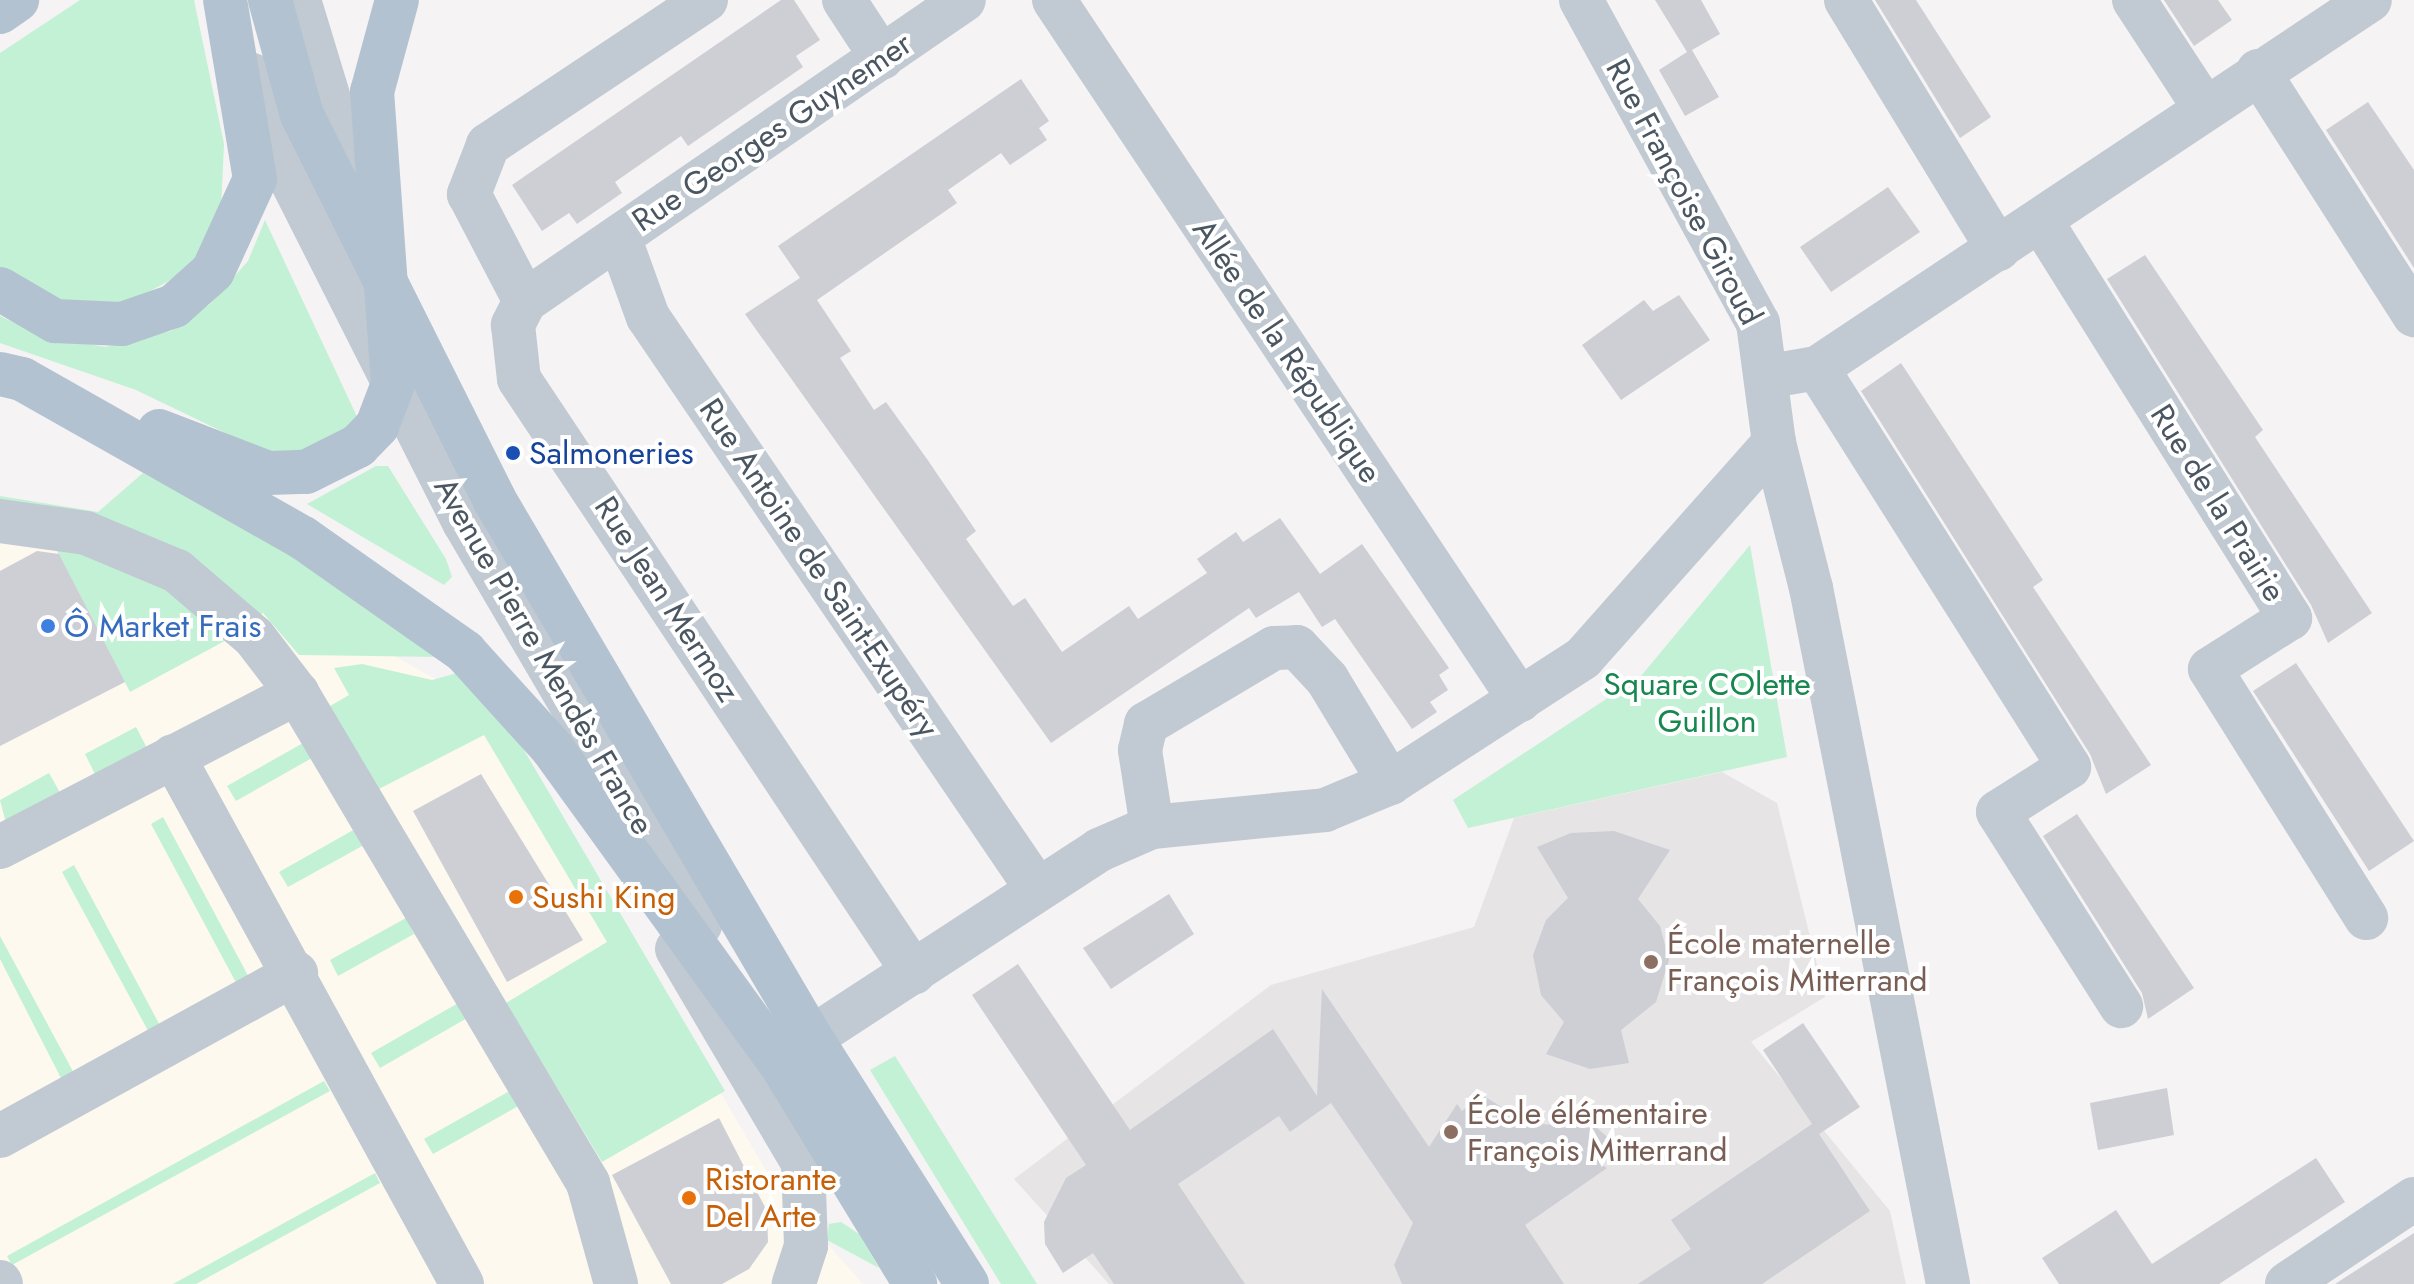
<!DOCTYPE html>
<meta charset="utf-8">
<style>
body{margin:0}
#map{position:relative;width:2414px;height:1284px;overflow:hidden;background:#f5f3f3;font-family:Jost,sans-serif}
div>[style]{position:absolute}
.commercial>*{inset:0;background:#fdf9ef}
.education>*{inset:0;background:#e6e4e5}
.green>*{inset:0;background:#c3f1d5}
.building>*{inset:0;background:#cdcfd5}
.minor>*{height:44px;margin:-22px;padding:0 22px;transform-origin:22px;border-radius:22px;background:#c1cad2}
.major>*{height:44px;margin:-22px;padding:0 22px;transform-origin:22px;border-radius:22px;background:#b3c2d1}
.dots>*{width:22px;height:22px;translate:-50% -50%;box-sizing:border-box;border:4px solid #fff;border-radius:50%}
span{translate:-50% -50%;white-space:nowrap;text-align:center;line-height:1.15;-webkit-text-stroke:8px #fff;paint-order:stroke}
.street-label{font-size:32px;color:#4a5661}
.transit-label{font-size:32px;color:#164399}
.left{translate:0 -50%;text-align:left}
.shop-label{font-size:32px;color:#366cbe}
.park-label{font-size:32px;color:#17864f}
.food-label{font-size:32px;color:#c56008}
.education-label{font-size:32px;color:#785e54}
</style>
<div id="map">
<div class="commercial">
<i style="clip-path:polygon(0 496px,364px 639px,459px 692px,526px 760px,774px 1184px,863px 1284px,0 1284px)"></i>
</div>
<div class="education">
<i style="clip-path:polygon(1722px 772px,1777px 803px,1825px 997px,1751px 1042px,1890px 1211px,1906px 1284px,1109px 1284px,1014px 1179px,1271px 985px,1474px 927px,1514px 818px)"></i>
</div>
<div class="green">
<i style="clip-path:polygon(80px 0,194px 0,224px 144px,220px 232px,178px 276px,126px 304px,68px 304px,0 270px,0 53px)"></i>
<i style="clip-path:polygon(265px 220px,360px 423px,294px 455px,267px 453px,136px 390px,0 343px,0 316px,40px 335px,105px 347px,171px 331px,210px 304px,248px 261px)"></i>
<i style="clip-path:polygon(376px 466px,388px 466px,446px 559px,452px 577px,444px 585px,307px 504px)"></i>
<i style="clip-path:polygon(143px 473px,306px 558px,444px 657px,299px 655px,263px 613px,252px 620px,0 509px,0 496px,98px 512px)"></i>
<i style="clip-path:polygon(53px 543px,169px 585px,234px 636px,130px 692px)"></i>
<i style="clip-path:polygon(1750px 545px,1787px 757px,1468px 828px,1453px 800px,1641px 676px)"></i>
<i style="clip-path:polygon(362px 664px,432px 680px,457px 673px,508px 723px,725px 1091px,602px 1162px,506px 1003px,607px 942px,484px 735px,377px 790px,330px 706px,349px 695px,334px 668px)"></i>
<i style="clip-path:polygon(136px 727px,147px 748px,96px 776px,85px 754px)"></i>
<i style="clip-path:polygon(303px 743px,312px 758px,236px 801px,227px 786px)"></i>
<i style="clip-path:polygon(49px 773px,62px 796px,7px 827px,0 800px)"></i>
<i style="clip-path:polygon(163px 817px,252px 983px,240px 990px,151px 824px)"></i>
<i style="clip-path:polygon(355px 829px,364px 845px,288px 887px,279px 872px)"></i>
<i style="clip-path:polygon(74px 865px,163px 1031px,152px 1038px,62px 872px)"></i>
<i style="clip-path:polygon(406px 918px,414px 934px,338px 976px,330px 960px)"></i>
<i style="clip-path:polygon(0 936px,76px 1077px,64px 1084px,0 959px)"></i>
<i style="clip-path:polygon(460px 1002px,469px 1017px,380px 1068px,371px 1053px)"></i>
<i style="clip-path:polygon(895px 1056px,1037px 1284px,1001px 1284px,870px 1070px)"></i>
<i style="clip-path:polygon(324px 1081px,330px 1091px,12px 1265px,7px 1256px)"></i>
<i style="clip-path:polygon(513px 1089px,522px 1104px,433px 1154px,424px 1139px)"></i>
<i style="clip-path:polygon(375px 1173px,380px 1183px,196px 1284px,173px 1284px)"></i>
<i style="clip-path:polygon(841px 1222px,859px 1234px,879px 1268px,827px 1240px,829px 1224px)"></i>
</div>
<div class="building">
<i style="clip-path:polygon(781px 0,794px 0,820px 40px,796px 56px,803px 67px,688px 146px,681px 136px,615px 182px,622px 193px,577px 224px,569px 213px,542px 231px,512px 185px)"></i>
<i style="clip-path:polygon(1655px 0,1701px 0,1720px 34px,1692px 50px,1719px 97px,1685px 116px,1659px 70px,1687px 52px)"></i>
<i style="clip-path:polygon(1875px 0,1916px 0,1991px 117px,1960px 138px)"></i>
<i style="clip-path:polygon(2164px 0,2218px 0,2232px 20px,2194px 46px)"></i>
<i style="clip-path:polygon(1021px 79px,1049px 121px,1039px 128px,1047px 140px,1010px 165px,1001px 153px,948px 190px,957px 203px,817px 300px,851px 351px,840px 358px,874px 410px,886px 402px,927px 459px,976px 531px,966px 539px,1013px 606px,1025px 598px,1062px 652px,1129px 606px,1138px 619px,1207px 573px,1197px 559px,1236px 532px,1243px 542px,1280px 518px,1320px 574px,1362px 544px,1449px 668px,1439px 675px,1448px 690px,1430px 702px,1437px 712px,1412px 729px,1335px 619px,1322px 627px,1299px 592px,1256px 618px,1249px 608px,1051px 743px,745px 314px,800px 278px,778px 246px)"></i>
<i style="clip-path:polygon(2368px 102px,2414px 170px,2414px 268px,2326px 130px)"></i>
<i style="clip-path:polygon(1888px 187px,1920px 232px,1831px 292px,1800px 247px)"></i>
<i style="clip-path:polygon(2145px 255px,2263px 430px,2255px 437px,2372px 613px,2328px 643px,2311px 605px,2107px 279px)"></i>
<i style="clip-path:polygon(1679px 295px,1710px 340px,1621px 400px,1582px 345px,1644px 300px,1653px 311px)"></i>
<i style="clip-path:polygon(1901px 363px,2043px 580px,2033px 587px,2151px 765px,2106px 794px,2090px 754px,1861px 391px)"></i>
<i style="clip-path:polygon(37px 551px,59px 554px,125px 682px,0 746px,0 571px)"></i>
<i style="clip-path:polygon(2296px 663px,2414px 841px,2369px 871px,2253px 691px)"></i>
<i style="clip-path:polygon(481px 774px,583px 940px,507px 982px,413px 811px)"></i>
<i style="clip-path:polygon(2077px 814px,2194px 988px,2148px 1019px,2142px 993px,2043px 836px)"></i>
<i style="clip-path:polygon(1614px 831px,1670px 850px,1638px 899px,1660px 926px,1669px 960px,1656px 1002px,1621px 1030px,1629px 1063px,1590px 1069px,1546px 1054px,1564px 1022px,1541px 995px,1533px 955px,1546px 920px,1568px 898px,1537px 847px,1571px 833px)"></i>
<i style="clip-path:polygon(1169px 894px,1194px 934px,1111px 989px,1083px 948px)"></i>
<i style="clip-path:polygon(1018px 964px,1130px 1130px,1273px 1029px,1317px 1096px,1322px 989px,1429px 1147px,1457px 1104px,1462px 1111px,1482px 1095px,1528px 1123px,1597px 1128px,1620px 1148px,1599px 1163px,1607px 1168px,1525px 1225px,1564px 1284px,1402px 1284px,1394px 1265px,1413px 1223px,1331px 1103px,1290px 1132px,1279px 1116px,1178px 1184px,1245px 1284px,1114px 1284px,1093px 1253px,1063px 1273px,1045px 1244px,1044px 1222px,1066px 1178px,1086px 1165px,972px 995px)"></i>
<i style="clip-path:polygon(1803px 1023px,1860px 1107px,1819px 1134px,1870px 1211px,1762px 1284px,1638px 1284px,1691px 1249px,1671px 1220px,1812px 1124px,1763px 1050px)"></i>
<i style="clip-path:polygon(2167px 1088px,2174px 1135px,2098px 1150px,2090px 1103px)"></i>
<i style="clip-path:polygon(719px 1118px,767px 1211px,768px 1242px,749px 1269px,722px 1284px,671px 1284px,612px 1175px)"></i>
<i style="clip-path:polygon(2316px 1158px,2345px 1202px,2219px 1284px,2059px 1284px,2042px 1258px,2116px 1210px,2152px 1264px)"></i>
<i style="clip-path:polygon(2414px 1233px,2414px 1284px,2335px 1284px)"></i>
</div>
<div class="minor">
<i style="left:299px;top:0;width:220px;rotate:73.1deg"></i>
<i style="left:706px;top:0;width:262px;rotate:146.4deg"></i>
<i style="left:488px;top:145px;width:53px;rotate:111.2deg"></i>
<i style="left:469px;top:194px;width:121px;rotate:62.4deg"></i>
<i style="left:525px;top:301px;width:27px;rotate:117deg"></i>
<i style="left:513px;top:325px;width:54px;rotate:83.7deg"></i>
<i style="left:519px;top:379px;width:713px;rotate:56.38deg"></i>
<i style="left:844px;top:0;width:69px;rotate:56.8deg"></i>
<i style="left:1054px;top:0;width:841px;rotate:56.35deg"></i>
<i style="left:1581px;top:0;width:368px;rotate:61.3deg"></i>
<i style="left:1758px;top:323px;width:121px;rotate:82.4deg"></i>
<i style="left:1774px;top:443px;width:150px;rotate:75.7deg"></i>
<i style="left:1811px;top:588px;width:709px;rotate:78.86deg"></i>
<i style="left:1846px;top:0;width:292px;rotate:58.6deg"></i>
<i style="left:2134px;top:0;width:128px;rotate:56.8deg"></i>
<i style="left:2258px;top:71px;width:290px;rotate:57.4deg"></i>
<i style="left:252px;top:75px;width:72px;rotate:73.1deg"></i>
<i style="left:273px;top:144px;width:424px;rotate:63.2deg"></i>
<i style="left:464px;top:522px;width:467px;rotate:59.6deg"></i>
<i style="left:2041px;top:221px;width:469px;rotate:57.9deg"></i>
<i style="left:2290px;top:618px;width:95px;rotate:147.5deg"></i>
<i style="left:2210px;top:669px;width:294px;rotate:57.9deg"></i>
<i style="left:619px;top:237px;width:85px;rotate:70.1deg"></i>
<i style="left:648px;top:317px;width:692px;rotate:55.78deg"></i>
<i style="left:525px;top:301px;width:532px;rotate:-34.44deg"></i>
<i style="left:1817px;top:368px;width:472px;rotate:57.7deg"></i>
<i style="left:2069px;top:767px;width:84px;rotate:147.6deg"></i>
<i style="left:1998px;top:812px;width:230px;rotate:57.6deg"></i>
<i style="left:1788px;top:373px;width:29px;rotate:-10deg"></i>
<i style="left:1817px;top:368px;width:664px;rotate:-33.64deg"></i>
<i style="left:0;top:521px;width:87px;rotate:7.9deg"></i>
<i style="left:86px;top:533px;width:99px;rotate:22.7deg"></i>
<i style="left:177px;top:571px;width:101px;rotate:40.6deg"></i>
<i style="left:254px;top:637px;width:71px;rotate:52.5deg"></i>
<i style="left:173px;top:756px;width:602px;rotate:61.31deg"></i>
<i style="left:1152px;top:827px;width:78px;rotate:-98.9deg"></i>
<i style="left:1140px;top:750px;width:27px;rotate:-77deg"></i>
<i style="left:1146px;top:724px;width:149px;rotate:-30.7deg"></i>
<i style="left:1274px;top:648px;width:23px;rotate:-2deg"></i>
<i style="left:1297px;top:647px;width:44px;rotate:46.8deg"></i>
<i style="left:1327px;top:679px;width:122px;rotate:58.8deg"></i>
<i style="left:0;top:847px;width:335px;rotate:-27.4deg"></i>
<i style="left:297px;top:693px;width:570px;rotate:59.29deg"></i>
<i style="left:588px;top:1183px;width:105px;rotate:74.5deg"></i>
<i style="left:677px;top:949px;width:248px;rotate:59.5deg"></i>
<i style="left:803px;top:1163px;width:83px;rotate:87.9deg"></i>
<i style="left:806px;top:1246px;width:40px;rotate:108deg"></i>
<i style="left:811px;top:1038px;width:344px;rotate:-33.1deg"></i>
<i style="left:1099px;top:850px;width:58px;rotate:-23.5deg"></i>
<i style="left:1152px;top:827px;width:174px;rotate:-5.6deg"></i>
<i style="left:1325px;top:810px;width:70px;rotate:-22.6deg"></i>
<i style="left:1390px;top:783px;width:230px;rotate:-32.9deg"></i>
<i style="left:1583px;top:658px;width:288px;rotate:-48.4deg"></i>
<i style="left:785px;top:1075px;width:90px;rotate:78.4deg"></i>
<i style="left:0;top:1136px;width:338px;rotate:-28.8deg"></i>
<i style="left:0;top:1282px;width:2px;rotate:63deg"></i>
<i style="left:2287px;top:1284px;width:153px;rotate:-33.8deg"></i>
</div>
<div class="major">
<i style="left:270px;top:0;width:119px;rotate:74.5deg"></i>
<i style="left:302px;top:115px;width:429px;rotate:63.4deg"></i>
<i style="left:494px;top:499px;width:625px;rotate:59.54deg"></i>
<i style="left:811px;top:1038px;width:291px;rotate:57.6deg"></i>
<i style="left:0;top:12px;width:21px;rotate:-35deg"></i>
<i style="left:0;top:289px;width:64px;rotate:30.2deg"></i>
<i style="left:55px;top:321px;width:67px;rotate:2.6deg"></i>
<i style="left:122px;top:324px;width:55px;rotate:-19.1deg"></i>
<i style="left:174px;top:306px;width:52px;rotate:-41.9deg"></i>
<i style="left:213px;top:271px;width:101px;rotate:-65.5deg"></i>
<i style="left:255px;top:179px;width:181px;rotate:-99.5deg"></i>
<i style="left:0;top:374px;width:23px;rotate:13deg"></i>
<i style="left:22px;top:379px;width:323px;rotate:29.5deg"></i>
<i style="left:303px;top:538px;width:198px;rotate:35.1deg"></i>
<i style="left:465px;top:652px;width:130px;rotate:47.8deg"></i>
<i style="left:552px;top:748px;width:396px;rotate:54.1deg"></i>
<i style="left:784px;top:1069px;width:252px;rotate:58.6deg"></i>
<i style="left:159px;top:431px;width:117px;rotate:21.1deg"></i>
<i style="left:268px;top:473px;width:38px;rotate:-2deg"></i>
<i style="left:306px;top:472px;width:58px;rotate:-26.6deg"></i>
<i style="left:358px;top:446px;width:28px;rotate:-46deg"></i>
<i style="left:377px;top:426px;width:45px;rotate:-69.1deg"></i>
<i style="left:393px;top:384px;width:293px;rotate:-94.1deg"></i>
<i style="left:372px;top:92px;width:95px;rotate:-74.8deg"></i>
</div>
<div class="dots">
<i style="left:513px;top:453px;background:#1a4fb4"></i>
<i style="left:48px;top:626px;background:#3f7fe0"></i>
<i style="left:516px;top:897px;background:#e8710a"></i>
<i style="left:1651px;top:962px;background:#8d6e63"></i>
<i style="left:1451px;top:1132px;background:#8d6e63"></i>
<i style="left:689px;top:1198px;background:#e8710a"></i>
</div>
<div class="street-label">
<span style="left:772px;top:132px;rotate:-34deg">Rue Georges Guynemer</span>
<span style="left:1684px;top:192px;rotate:62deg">Rue Françoise Giroud</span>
<span style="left:1287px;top:351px;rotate:56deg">Allée de la République</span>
<span style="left:2218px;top:503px;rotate:58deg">Rue de la Prairie</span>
<span style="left:819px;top:568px;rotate:56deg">Rue Antoine de Saint-Exupéry</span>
<span style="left:667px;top:599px;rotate:57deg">Rue Jean Mermoz</span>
<span style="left:544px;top:656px;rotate:60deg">Avenue Pierre Mendès France</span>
</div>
<div class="transit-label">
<span class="left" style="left:529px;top:453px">Salmoneries</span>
</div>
<div class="shop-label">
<span class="left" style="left:64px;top:626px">Ô Market Frais</span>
</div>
<div class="park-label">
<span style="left:1707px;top:703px">Square COlette<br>Guillon</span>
</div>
<div class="food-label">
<span class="left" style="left:532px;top:897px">Sushi King</span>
<span class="left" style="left:705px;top:1198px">Ristorante<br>Del Arte</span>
</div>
<div class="education-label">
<span class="left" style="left:1667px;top:962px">École maternelle<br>François Mitterrand</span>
<span class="left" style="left:1467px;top:1132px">École élémentaire<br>François Mitterrand</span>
</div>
</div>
